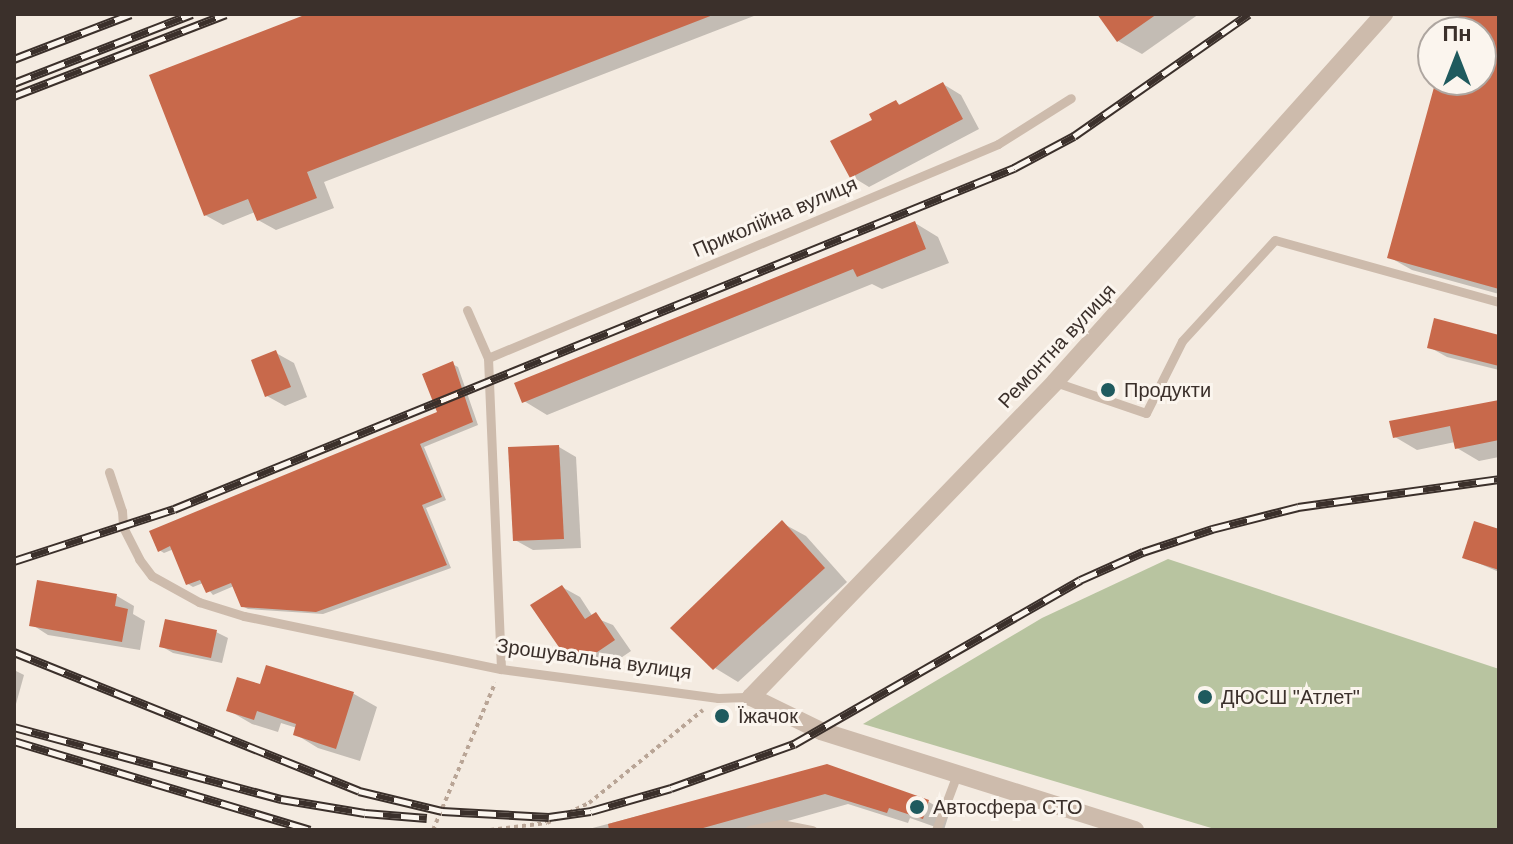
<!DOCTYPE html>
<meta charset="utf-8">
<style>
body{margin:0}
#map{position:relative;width:1513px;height:844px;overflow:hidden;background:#f4ebe1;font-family:Helvetica,sans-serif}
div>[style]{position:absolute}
.green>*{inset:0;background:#b8c4a0}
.shadow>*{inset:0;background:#0003}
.building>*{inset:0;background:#c8694b}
.path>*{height:4px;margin-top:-2px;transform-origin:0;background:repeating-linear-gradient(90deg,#b9a596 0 4px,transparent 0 8px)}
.lane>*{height:9px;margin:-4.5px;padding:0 4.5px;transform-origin:4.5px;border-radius:4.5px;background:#cdbbac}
.street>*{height:18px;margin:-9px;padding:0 9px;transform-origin:9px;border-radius:9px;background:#cdbbac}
.rail>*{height:9px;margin-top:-4.5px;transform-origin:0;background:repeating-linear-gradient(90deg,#fbf5ee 0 18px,#3b302b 0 36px);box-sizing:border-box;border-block:2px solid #3b302b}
.dots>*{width:22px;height:22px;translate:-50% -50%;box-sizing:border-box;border:4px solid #fbf5ee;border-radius:50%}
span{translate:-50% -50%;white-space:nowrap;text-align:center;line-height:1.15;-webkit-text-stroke:6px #fbf5ee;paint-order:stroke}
.street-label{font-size:20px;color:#3b302b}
.poi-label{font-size:20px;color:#3b302b}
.left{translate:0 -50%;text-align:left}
.frame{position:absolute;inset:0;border:16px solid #3b302b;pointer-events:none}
.north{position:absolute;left:1417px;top:16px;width:80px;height:80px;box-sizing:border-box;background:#fbf5ee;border:2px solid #aea6a0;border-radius:50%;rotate:0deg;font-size:22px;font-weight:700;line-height:32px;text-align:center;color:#3b302b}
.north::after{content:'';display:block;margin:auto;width:28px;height:36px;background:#1f5a5e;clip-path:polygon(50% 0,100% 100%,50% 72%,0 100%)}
</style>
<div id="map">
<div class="green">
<i style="clip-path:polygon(1168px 559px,1499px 669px,1499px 830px,1218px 830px,863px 724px,1042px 618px)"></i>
</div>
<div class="shadow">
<i style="clip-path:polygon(312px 14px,759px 14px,324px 182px,334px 208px,276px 230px,258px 220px,255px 212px,223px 225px,205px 215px)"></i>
<i style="clip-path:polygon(1099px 14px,1199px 14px,1142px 54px,1118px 41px)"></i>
<i style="clip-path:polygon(1468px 14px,1499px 14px,1499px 294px,1412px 270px,1389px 257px,1438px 80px,1481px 80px,1481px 32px,1452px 32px)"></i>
<i style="clip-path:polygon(943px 84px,961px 95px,979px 129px,869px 187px,851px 176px,874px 121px,896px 102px,902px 106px)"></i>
<i style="clip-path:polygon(915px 223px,938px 237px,949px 263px,882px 289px,872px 284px,547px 415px,524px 401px)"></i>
<i style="clip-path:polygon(1499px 337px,1499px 370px,1447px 357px,1429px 347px)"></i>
<i style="clip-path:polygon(276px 353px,294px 363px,307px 397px,285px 406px,267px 396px)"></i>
<i style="clip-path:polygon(452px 364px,458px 367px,478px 425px,424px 447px,446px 500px,426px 508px,451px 568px,323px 614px,248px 609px,242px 606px,234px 586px,213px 595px,203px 583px,193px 587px,188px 584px,174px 549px,164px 553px,159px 550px,440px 413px)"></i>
<i style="clip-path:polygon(1499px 401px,1499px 457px,1479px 461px,1457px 448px,1455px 442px,1417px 450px,1395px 437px)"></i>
<i style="clip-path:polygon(559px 447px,576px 457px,581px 548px,533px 550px,515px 540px)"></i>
<i style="clip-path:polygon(782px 523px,806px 536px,847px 582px,738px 682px,715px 668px)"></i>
<i style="clip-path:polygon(1499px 531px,1499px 572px,1464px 557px)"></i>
<i style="clip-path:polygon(38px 582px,117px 596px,134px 606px,133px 614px,145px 621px,140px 650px,48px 635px,31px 624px)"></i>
<i style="clip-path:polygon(562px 587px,580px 597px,593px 617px,613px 625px,631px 651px,603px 670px,566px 655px)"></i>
<i style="clip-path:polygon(216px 632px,228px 638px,222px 663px,173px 653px,161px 646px)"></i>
<i style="clip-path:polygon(268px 668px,354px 694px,377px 707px,360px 761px,318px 748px,295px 734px,297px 728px,281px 723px,278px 732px,252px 724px,228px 710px,261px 686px)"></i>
<i style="clip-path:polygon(14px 670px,24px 675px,16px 704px,14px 703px)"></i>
<i style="clip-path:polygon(827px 766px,929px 802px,949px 814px,944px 830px,910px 818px,908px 823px,848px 804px,756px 830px,585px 830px)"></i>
</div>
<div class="building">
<i style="clip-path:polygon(307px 14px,713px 14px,713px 15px,307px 172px,317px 198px,257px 221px,248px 199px,204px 216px,149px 75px)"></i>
<i style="clip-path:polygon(1097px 14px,1157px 14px,1117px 42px)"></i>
<i style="clip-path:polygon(1463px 14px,1499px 14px,1499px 289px,1387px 258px,1436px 80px,1481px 80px,1481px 32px,1429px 32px)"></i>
<i style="clip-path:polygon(943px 82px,963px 119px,850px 178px,830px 141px,872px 120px,869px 114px,896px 100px,899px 105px)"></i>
<i style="clip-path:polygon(915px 221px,926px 249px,857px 277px,853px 269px,522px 403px,514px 383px)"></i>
<i style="clip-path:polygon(1434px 318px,1499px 335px,1499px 366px,1427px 348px)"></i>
<i style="clip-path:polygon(276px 350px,291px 387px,265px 397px,251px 360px)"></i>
<i style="clip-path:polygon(453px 361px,473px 422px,420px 444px,442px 497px,422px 505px,447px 565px,316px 612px,241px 607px,231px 583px,206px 593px,200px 580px,186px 585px,170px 546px,158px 552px,149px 531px,437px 412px,422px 374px)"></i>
<i style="clip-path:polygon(1499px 400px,1499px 440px,1455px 449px,1450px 426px,1393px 438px,1389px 421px)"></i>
<i style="clip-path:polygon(559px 445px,564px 539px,513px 541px,508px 447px)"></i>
<i style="clip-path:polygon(782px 520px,825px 568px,713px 670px,670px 628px)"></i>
<i style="clip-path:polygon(1474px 521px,1499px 529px,1499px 570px,1462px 558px)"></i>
<i style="clip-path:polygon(37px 580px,117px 594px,115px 606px,128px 609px,122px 642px,29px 626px)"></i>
<i style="clip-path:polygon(562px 585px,585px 619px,596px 612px,615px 640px,584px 661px,576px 649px,565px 656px,530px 605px)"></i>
<i style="clip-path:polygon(165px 619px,217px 630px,211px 658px,159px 647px)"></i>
<i style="clip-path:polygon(266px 665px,354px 692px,336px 749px,293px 735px,296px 724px,257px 711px,254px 720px,226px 711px,237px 677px,260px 684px)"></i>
<i style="clip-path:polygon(827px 764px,929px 800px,923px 819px,889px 808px,887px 813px,825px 794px,696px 830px,609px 830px,608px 824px)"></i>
</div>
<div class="path">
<i style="left:433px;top:830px;width:160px;rotate:-67.1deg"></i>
<i style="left:490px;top:830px;width:57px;rotate:-7deg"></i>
<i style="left:547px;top:823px;width:47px;rotate:-25.5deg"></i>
<i style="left:589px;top:803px;width:147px;rotate:-39.2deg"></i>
</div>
<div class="lane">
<i style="left:467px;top:310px;width:52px;rotate:66.4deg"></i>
<i style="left:488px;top:358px;width:311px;rotate:87.6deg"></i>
<i style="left:488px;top:358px;width:553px;rotate:-22.76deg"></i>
<i style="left:998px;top:144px;width:86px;rotate:-32.2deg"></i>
<i style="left:1055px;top:382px;width:96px;rotate:18.8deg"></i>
<i style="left:1146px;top:413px;width:80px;rotate:-63.4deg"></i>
<i style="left:1182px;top:341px;width:137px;rotate:-47.4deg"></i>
<i style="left:1275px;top:240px;width:232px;rotate:15.5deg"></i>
<i style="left:109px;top:472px;width:41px;rotate:71.6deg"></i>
<i style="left:122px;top:511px;width:16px;rotate:86deg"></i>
<i style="left:123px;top:527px;width:36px;rotate:63deg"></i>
<i style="left:139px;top:559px;width:21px;rotate:53deg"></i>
<i style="left:152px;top:576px;width:54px;rotate:29deg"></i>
<i style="left:199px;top:602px;width:47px;rotate:17.3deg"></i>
<i style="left:244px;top:616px;width:262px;rotate:11.7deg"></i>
<i style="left:501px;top:669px;width:219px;rotate:7.6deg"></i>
<i style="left:718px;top:698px;width:33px;rotate:-2deg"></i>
<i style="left:749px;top:830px;width:33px;rotate:-11deg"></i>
<i style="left:781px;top:824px;width:32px;rotate:11deg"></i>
<i style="left:936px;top:830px;width:60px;rotate:-69.4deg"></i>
</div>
<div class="street">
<i style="left:1135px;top:830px;width:329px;rotate:-162.5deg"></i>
<i style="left:821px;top:731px;width:78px;rotate:-154.1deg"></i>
<i style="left:751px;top:697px;width:438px;rotate:-46deg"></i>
<i style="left:1055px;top:382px;width:494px;rotate:-48.2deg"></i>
</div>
<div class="rail">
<i style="left:14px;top:59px;width:125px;rotate:-21deg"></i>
<i style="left:14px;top:83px;width:191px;rotate:-21.2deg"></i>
<i style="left:14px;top:96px;width:227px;rotate:-21.1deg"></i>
<i style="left:14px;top:561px;width:168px;rotate:-18deg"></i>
<i style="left:174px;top:509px;width:907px;rotate:-22.09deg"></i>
<i style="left:1014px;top:168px;width:68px;rotate:-28.1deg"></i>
<i style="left:1074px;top:136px;width:213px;rotate:-34.9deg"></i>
<i style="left:14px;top:652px;width:372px;rotate:21.9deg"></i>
<i style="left:359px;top:791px;width:85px;rotate:13.5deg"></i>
<i style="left:442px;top:811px;width:107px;rotate:3.2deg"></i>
<i style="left:549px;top:817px;width:42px;rotate:-8.1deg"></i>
<i style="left:591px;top:811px;width:83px;rotate:-16deg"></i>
<i style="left:671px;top:788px;width:131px;rotate:-19.7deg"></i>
<i style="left:794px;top:744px;width:330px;rotate:-29.8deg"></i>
<i style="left:1080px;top:580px;width:69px;rotate:-24deg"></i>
<i style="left:1143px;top:552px;width:73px;rotate:-18.4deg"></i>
<i style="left:1212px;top:529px;width:89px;rotate:-14.3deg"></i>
<i style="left:1298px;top:507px;width:203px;rotate:-7.9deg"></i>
<i style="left:14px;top:727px;width:277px;rotate:15.1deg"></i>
<i style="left:281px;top:799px;width:85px;rotate:9.5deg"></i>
<i style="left:365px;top:813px;width:62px;rotate:4.6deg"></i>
<i style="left:14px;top:741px;width:309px;rotate:16.7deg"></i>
</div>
<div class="dots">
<i style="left:1108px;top:390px;background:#1f5a5e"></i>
<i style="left:1205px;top:697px;background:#1f5a5e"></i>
<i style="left:722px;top:716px;background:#1f5a5e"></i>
<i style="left:917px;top:807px;background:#1f5a5e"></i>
</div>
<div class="street-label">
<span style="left:775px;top:217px;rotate:-23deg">Приколійна вулиця</span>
<span style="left:1057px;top:346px;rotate:-47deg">Ремонтна вулиця</span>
<span style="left:594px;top:659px;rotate:8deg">Зрошувальна вулиця</span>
</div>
<div class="poi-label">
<span class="left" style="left:1124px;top:390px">Продукти</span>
<span class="left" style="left:1221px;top:697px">ДЮСШ "Атлет"</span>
<span class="left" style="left:738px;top:716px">Їжачок</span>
<span class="left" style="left:933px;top:807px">Автосфера СТО</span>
</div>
<div class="frame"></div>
<div class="north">Пн</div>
</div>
